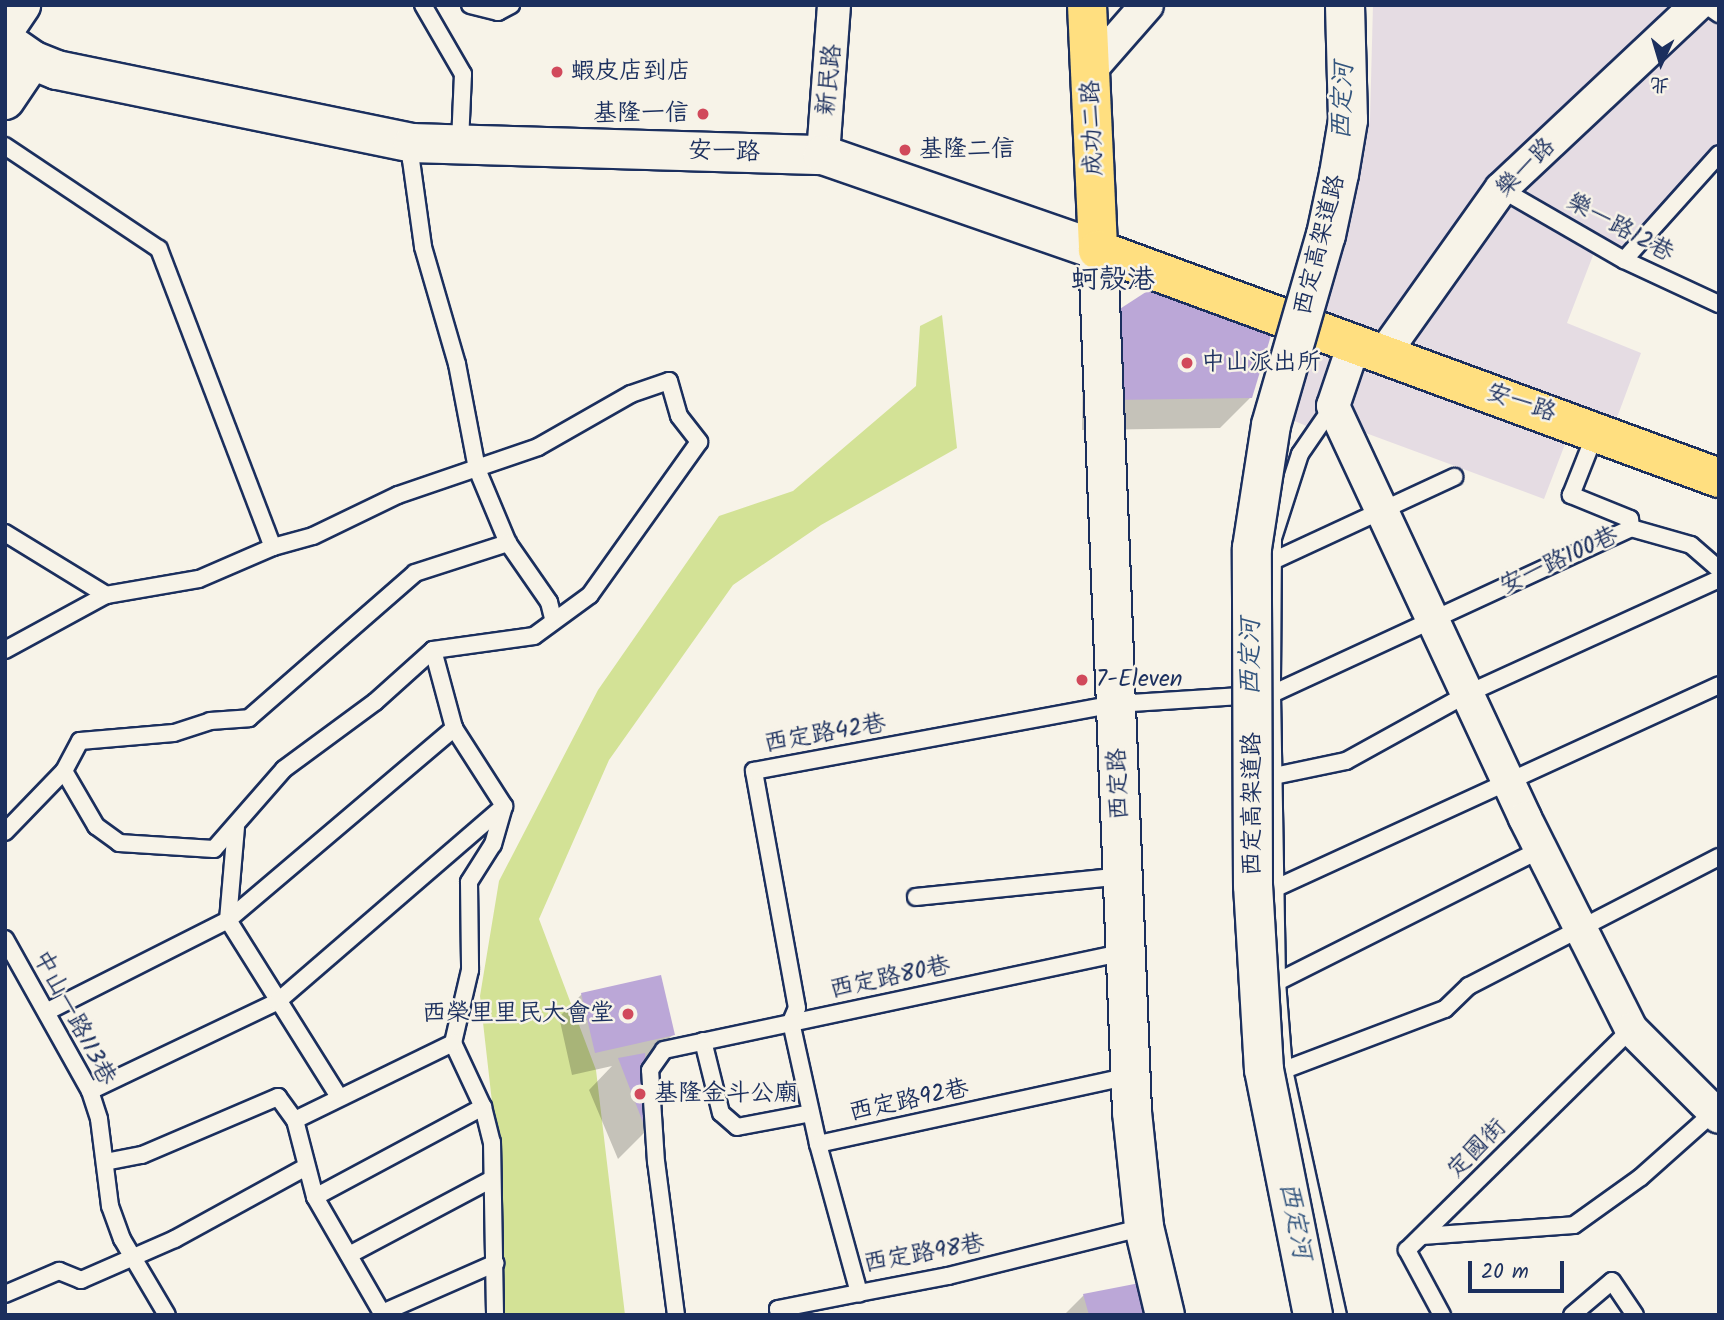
<!DOCTYPE html>
<meta charset="utf-8">
<style>
body{margin:0}
#map{position:relative;width:1724px;height:1320px;overflow:hidden;background:#f7f3e8;font-family:Kalam,"LXGW WenKai TC",sans-serif}
div>[style]{position:absolute}
.built>*{inset:0;background:#e5dce3}
.green>*{inset:0;background:#d3e296}
.shadow>*{inset:0;background:#0003}
.building>*{inset:0;background:#bba7d7}
.roads{filter:drop-shadow(2px 0 #1b2f5e) drop-shadow(-2px 0 #1b2f5e) drop-shadow(0 2px #1b2f5e) drop-shadow(0 -2px #1b2f5e)}
.service>*{height:16px;margin:-8px;padding:0 8px;transform-origin:8px;border-radius:8px;background:#f7f3e8}
.minor>*{height:32px;margin:-16px;padding:0 16px;transform-origin:16px;border-radius:16px;background:#f7f3e8}
.tertiary>*{height:38px;margin:-19px;padding:0 19px;transform-origin:19px;border-radius:19px;background:#f7f3e8}
.primary>*{height:38px;margin:-19px;padding:0 19px;transform-origin:19px;border-radius:19px;background:#ffdf80}
.bridges{filter:drop-shadow(2px 0 #1b2f5e) drop-shadow(-2px 0 #1b2f5e) drop-shadow(0 2px #1b2f5e) drop-shadow(0 -2px #1b2f5e)}
.tertiary-bridge>*{height:38px;margin:-19px;padding:0 19px;transform-origin:19px;border-radius:19px;background:#f7f3e8}
.dots>*{width:19px;height:19px;translate:-50% -50%;box-sizing:border-box;border:4px solid #f7f3e8;border-radius:50%}
span{translate:-50% -50%;white-space:nowrap;text-align:center;line-height:1.15;-webkit-text-stroke:5px #f7f3e8;paint-order:stroke}
.poi-label{font-size:24px;color:#1b2f5e}
.left{translate:0 -50%;text-align:left}
.right{translate:-100% -50%;text-align:right}
.street-label{font-size:24px;color:#1b2f5e}
.water-label{font-size:26px;color:#33557e;font-style:italic}
.quarter-label{font-size:28px;color:#1b2f5e}
.frame{position:absolute;inset:0;border:7px solid #1b2f5e;pointer-events:none}
.north{position:absolute;left:1626px;top:28px;width:70px;height:70px;-webkit-text-stroke:5px #f7f3e8;paint-order:stroke;rotate:184deg;font-size:19px;font-weight:700;line-height:28px;text-align:center;color:#1b2f5e}
.north::after{content:'';display:block;margin:auto;width:24px;height:32px;background:#1b2f5e;clip-path:polygon(50% 0,100% 100%,50% 72%,0 100%)}
.scale{position:absolute;left:1468px;top:1261px;width:96px;height:32px;box-sizing:border-box;border:4px solid #1b2f5e;border-top:0;padding-left:9px;font-size:21px;line-height:24px;white-space:nowrap;color:#1b2f5e;-webkit-text-stroke:5px #f7f3e8;paint-order:stroke}
</style>
<div id="map">
<div class="built">
<i style="clip-path:polygon(1373px 5px,1706px 5px,1719px 14px,1719px 154px,1624px 260px,1597px 245px,1567px 323px,1641px 353px,1612px 431px,1575px 418px,1544px 499px,1317px 415px,1309px 427px,1292px 420px,1301px 372px,1346px 242px,1370px 119px)"></i>
</div>
<div class="green">
<i style="clip-path:polygon(942px 315px,957px 448px,821px 525px,733px 585px,609px 760px,539px 919px,596px 1070px,625px 1315px,491px 1315px,498px 1155px,480px 996px,499px 881px,598px 690px,719px 516px,793px 491px,916px 386px,920px 326px)"></i>
</div>
<div class="shadow">
<i style="clip-path:polygon(1083px 346px,1251px 397px,1220px 428px,1082px 430px)"></i>
<i style="clip-path:polygon(582px 994px,673px 1035px,644px 1059px,648px 1129px,618px 1159px,589px 1090px,612px 1066px,572px 1075px,559px 1017px)"></i>
<i style="clip-path:polygon(1084px 1295px,1158px 1315px,1064px 1315px)"></i>
</div>
<div class="building">
<i style="clip-path:polygon(1149px 290px,1273px 329px,1252px 398px,1112px 400px,1112px 314px)"></i>
<i style="clip-path:polygon(661px 975px,675px 1035px,595px 1053px,581px 993px)"></i>
<i style="clip-path:polygon(645px 1053px,650px 1130px,646px 1130px,618px 1058px)"></i>
<i style="clip-path:polygon(1150px 1281px,1159px 1315px,1089px 1315px,1083px 1294px)"></i>
</div>
<div class="roads">
<div class="service">
<i style="left:423px;top:5px;width:80px;rotate:59.9deg"></i>
<i style="left:463px;top:74px;width:70px;rotate:92.5deg"></i>
<i style="left:470px;top:5px;width:29px;rotate:14deg"></i>
<i style="left:498px;top:12px;width:15px;rotate:-28deg"></i>
<i style="left:1706px;top:5px;width:16px;rotate:35deg"></i>
<i style="left:413px;top:143px;width:17px;rotate:97deg"></i>
<i style="left:411px;top:160px;width:88px;rotate:82.1deg"></i>
<i style="left:423px;top:247px;width:122px;rotate:73.8deg"></i>
<i style="left:457px;top:364px;width:107px;rotate:79.2deg"></i>
<i style="left:477px;top:469px;width:80px;rotate:67.3deg"></i>
<i style="left:508px;top:543px;width:72px;rotate:55.2deg"></i>
<i style="left:549px;top:602px;width:16px;rotate:76deg"></i>
<i style="left:5px;top:146px;width:185px;rotate:33.8deg"></i>
<i style="left:159px;top:249px;width:319px;rotate:69.1deg"></i>
<i style="left:1501px;top:189px;width:142px;rotate:30deg"></i>
<i style="left:1624px;top:260px;width:105px;rotate:24.9deg"></i>
<i style="left:1624px;top:260px;width:142px;rotate:-48.1deg"></i>
<i style="left:1333px;top:406px;width:58px;rotate:124.5deg"></i>
<i style="left:1300px;top:454px;width:88px;rotate:107.8deg"></i>
<i style="left:1273px;top:538px;width:156px;rotate:90.4deg"></i>
<i style="left:1272px;top:694px;width:288px;rotate:89deg"></i>
<i style="left:1277px;top:982px;width:88px;rotate:85.5deg"></i>
<i style="left:1284px;top:1070px;width:251px;rotate:77.6deg"></i>
<i style="left:1631px;top:528px;width:62px;rotate:15.8deg"></i>
<i style="left:1691px;top:545px;width:37px;rotate:41deg"></i>
<i style="left:5px;top:533px;width:119px;rotate:31.5deg"></i>
<i style="left:106px;top:595px;width:94px;rotate:-9.8deg"></i>
<i style="left:199px;top:579px;width:81px;rotate:-23.4deg"></i>
<i style="left:273px;top:547px;width:41px;rotate:-15.4deg"></i>
<i style="left:313px;top:536px;width:94px;rotate:-25.8deg"></i>
<i style="left:398px;top:495px;width:148px;rotate:-18.9deg"></i>
<i style="left:538px;top:447px;width:107px;rotate:-29.7deg"></i>
<i style="left:631px;top:394px;width:40px;rotate:-18.9deg"></i>
<i style="left:669px;top:381px;width:36px;rotate:74deg"></i>
<i style="left:679px;top:416px;width:33px;rotate:52deg"></i>
<i style="left:699px;top:442px;width:188px;rotate:125.5deg"></i>
<i style="left:590px;top:595px;width:69px;rotate:143.8deg"></i>
<i style="left:534px;top:636px;width:102px;rotate:172.1deg"></i>
<i style="left:433px;top:650px;width:81px;rotate:74.9deg"></i>
<i style="left:1273px;top:561px;width:200px;rotate:-24.9deg"></i>
<i style="left:5px;top:650px;width:115px;rotate:-28.6deg"></i>
<i style="left:64px;top:771px;width:64px;rotate:59.8deg"></i>
<i style="left:96px;top:826px;width:29px;rotate:36deg"></i>
<i style="left:119px;top:843px;width:95px;rotate:3.6deg"></i>
<i style="left:214px;top:849px;width:106px;rotate:-48.8deg"></i>
<i style="left:284px;top:769px;width:113px;rotate:-36.4deg"></i>
<i style="left:375px;top:702px;width:78px;rotate:-41.9deg"></i>
<i style="left:1274px;top:776px;width:74px;rotate:-11.8deg"></i>
<i style="left:1346px;top:761px;width:141px;rotate:-28.9deg"></i>
<i style="left:1469px;top:693px;width:275px;rotate:-24.5deg"></i>
<i style="left:236px;top:827px;width:93px;rotate:94.9deg"></i>
<i style="left:228px;top:920px;width:209px;rotate:57.9deg"></i>
<i style="left:5px;top:832px;width:85px;rotate:-46deg"></i>
<i style="left:64px;top:771px;width:34px;rotate:-62deg"></i>
<i style="left:80px;top:741px;width:94px;rotate:-4.9deg"></i>
<i style="left:174px;top:733px;width:38px;rotate:-18deg"></i>
<i style="left:210px;top:721px;width:39px;rotate:-4deg"></i>
<i style="left:249px;top:718px;width:220px;rotate:-41.1deg"></i>
<i style="left:415px;top:573px;width:98px;rotate:-17.9deg"></i>
<i style="left:1276px;top:888px;width:487px;rotate:-24.6deg"></i>
<i style="left:916px;top:897px;width:208px;rotate:-5.8deg"></i>
<i style="left:5px;top:939px;width:174px;rotate:60.8deg"></i>
<i style="left:90px;top:1091px;width:29px;rotate:72deg"></i>
<i style="left:99px;top:1119px;width:88px;rotate:82.8deg"></i>
<i style="left:110px;top:1206px;width:35px;rotate:70deg"></i>
<i style="left:122px;top:1239px;width:88px;rotate:59.4deg"></i>
<i style="left:1277px;top:982px;width:296px;rotate:-26.7deg"></i>
<i style="left:48px;top:1011px;width:202px;rotate:-26.8deg"></i>
<i style="left:228px;top:920px;width:297px;rotate:-40.3deg"></i>
<i style="left:454px;top:728px;width:93px;rotate:57.3deg"></i>
<i style="left:504px;top:806px;width:40px;rotate:106deg"></i>
<i style="left:493px;top:844px;width:45px;rotate:122.3deg"></i>
<i style="left:469px;top:882px;width:88px;rotate:89.3deg"></i>
<i style="left:470px;top:970px;width:75px;rotate:103.1deg"></i>
<i style="left:453px;top:1043px;width:71px;rotate:64.9deg"></i>
<i style="left:483px;top:1107px;width:36px;rotate:76deg"></i>
<i style="left:492px;top:1142px;width:173px;rotate:89deg"></i>
<i style="left:791px;top:1022px;width:15px;rotate:-67deg"></i>
<i style="left:797px;top:1008px;width:241px;rotate:-100.3deg"></i>
<i style="left:754px;top:771px;width:368px;rotate:-10.5deg"></i>
<i style="left:1116px;top:704px;width:156px;rotate:-3.7deg"></i>
<i style="left:1272px;top:694px;width:396px;rotate:-24.8deg"></i>
<i style="left:1631px;top:528px;width:9px;rotate:-96deg"></i>
<i style="left:1630px;top:519px;width:64px;rotate:-157.9deg"></i>
<i style="left:1571px;top:495px;width:68px;rotate:-68.4deg"></i>
<i style="left:791px;top:1022px;width:125px;rotate:77.5deg"></i>
<i style="left:818px;top:1144px;width:155px;rotate:74.6deg"></i>
<i style="left:859px;top:1293px;width:91px;rotate:-10.8deg"></i>
<i style="left:948px;top:1276px;width:202px;rotate:-14deg"></i>
<i style="left:703px;top:1041px;width:74px;rotate:76deg"></i>
<i style="left:721px;top:1113px;width:21px;rotate:41deg"></i>
<i style="left:737px;top:1127px;width:75px;rotate:-10.7deg"></i>
<i style="left:1284px;top:1070px;width:172px;rotate:-20.8deg"></i>
<i style="left:1445px;top:1009px;width:33px;rotate:-44deg"></i>
<i style="left:1469px;top:986px;width:281px;rotate:-27.3deg"></i>
<i style="left:90px;top:1091px;width:207px;rotate:-25.5deg"></i>
<i style="left:277px;top:1002px;width:300px;rotate:-40.8deg"></i>
<i style="left:295px;top:1120px;width:176px;rotate:-26deg"></i>
<i style="left:818px;top:1144px;width:320px;rotate:-12.3deg"></i>
<i style="left:105px;top:1162px;width:38px;rotate:-11deg"></i>
<i style="left:142px;top:1155px;width:148px;rotate:-23.1deg"></i>
<i style="left:278px;top:1097px;width:29px;rotate:54deg"></i>
<i style="left:295px;top:1120px;width:80px;rotate:75.4deg"></i>
<i style="left:315px;top:1197px;width:136px;rotate:60deg"></i>
<i style="left:315px;top:1197px;width:191px;rotate:-28.2deg"></i>
<i style="left:1422px;top:1236px;width:152px;rotate:-4.1deg"></i>
<i style="left:1574px;top:1225px;width:82px;rotate:-35.6deg"></i>
<i style="left:1641px;top:1177px;width:98px;rotate:-41.7deg"></i>
<i style="left:349px;top:1255px;width:162px;rotate:-28deg"></i>
<i style="left:5px;top:1294px;width:59px;rotate:-23.1deg"></i>
<i style="left:59px;top:1271px;width:24px;rotate:22deg"></i>
<i style="left:81px;top:1280px;width:103px;rotate:-23.6deg"></i>
<i style="left:175px;top:1239px;width:149px;rotate:-28.8deg"></i>
<i style="left:382px;top:1313px;width:124px;rotate:-23.7deg"></i>
<i style="left:676px;top:1315px;width:154px;rotate:-97.4deg"></i>
<i style="left:656px;top:1162px;width:92px;rotate:-93.7deg"></i>
<i style="left:650px;top:1070px;width:24px;rotate:-55deg"></i>
<i style="left:664px;top:1050px;width:472px;rotate:-12deg"></i>
<i style="left:779px;top:1315px;width:6px;rotate:-99deg"></i>
<i style="left:778px;top:1309px;width:83px;rotate:-11.2deg"></i>
<i style="left:1442px;top:1315px;width:74px;rotate:-118.3deg"></i>
<i style="left:1407px;top:1250px;width:315px;rotate:-44.6deg"></i>
<i style="left:1572px;top:1315px;width:52px;rotate:-40.4deg"></i>
<i style="left:1612px;top:1281px;width:41px;rotate:55.9deg"></i>
</div>
<div class="minor">
<i style="left:1091px;top:69px;width:85px;rotate:-48.8deg"></i>
<i style="left:823px;top:155px;width:150px;rotate:-85.8deg"></i>
<i style="left:1354px;top:344px;width:65px;rotate:108.7deg"></i>
<i style="left:1333px;top:406px;width:455px;rotate:65deg"></i>
<i style="left:1525px;top:818px;width:236px;rotate:63.3deg"></i>
<i style="left:1631px;top:1029px;width:124px;rotate:45deg"></i>
<i style="left:1383px;top:355px;width:204px;rotate:-54.6deg"></i>
<i style="left:1501px;top:189px;width:269px;rotate:-43.2deg"></i>
</div>
<div class="tertiary">
<i style="left:5px;top:29px;width:29px;rotate:-56deg"></i>
<i style="left:5px;top:41px;width:33px;rotate:35deg"></i>
<i style="left:32px;top:60px;width:27px;rotate:22deg"></i>
<i style="left:57px;top:70px;width:363px;rotate:11.6deg"></i>
<i style="left:413px;top:143px;width:410px;rotate:1.7deg"></i>
<i style="left:823px;top:155px;width:291px;rotate:19.1deg"></i>
<i style="left:1098px;top:250px;width:863px;rotate:87.74deg"></i>
<i style="left:1132px;top:1112px;width:116px;rotate:84deg"></i>
<i style="left:1144px;top:1227px;width:90px;rotate:76.6deg"></i>
<i style="left:5px;top:100px;width:48px;rotate:-56deg"></i>
</div>
<div class="primary">
<i style="left:1087px;top:5px;width:245px;rotate:87.4deg"></i>
<i style="left:1098px;top:250px;width:662px;rotate:20.16deg"></i>
</div>
</div>
<div class="bridges">
<div class="tertiary-bridge">
<i style="left:1313px;top:1315px;width:250px;rotate:-101.3deg"></i>
<i style="left:1264px;top:1070px;width:184px;rotate:-93.4deg"></i>
<i style="left:1253px;top:886px;width:338px;rotate:-90.2deg"></i>
<i style="left:1252px;top:548px;width:124px;rotate:-81.2deg"></i>
<i style="left:1271px;top:425px;width:198px;rotate:-73.9deg"></i>
<i style="left:1326px;top:235px;width:62px;rotate:-78deg"></i>
<i style="left:1339px;top:174px;width:55px;rotate:-80.5deg"></i>
<i style="left:1348px;top:120px;width:115px;rotate:-91.5deg"></i>
</div>
</div>
<div class="dots">
<i style="left:557px;top:72px;background:#d1495b"></i>
<i style="left:703px;top:114px;background:#d1495b"></i>
<i style="left:905px;top:150px;background:#d1495b"></i>
<i style="left:1187px;top:363px;background:#d1495b"></i>
<i style="left:1082px;top:680px;background:#d1495b"></i>
<i style="left:628px;top:1014px;background:#d1495b"></i>
<i style="left:640px;top:1094px;background:#d1495b"></i>
</div>
<div class="poi-label">
<span class="left" style="left:571px;top:72px">蝦皮店到店</span>
<span class="right" style="left:689px;top:114px">基隆一信</span>
<span class="left" style="left:919px;top:150px">基隆二信</span>
<span class="left" style="left:1201px;top:363px">中山派出所</span>
<span class="left" style="left:1096px;top:680px">7-Eleven</span>
<span class="right" style="left:614px;top:1014px">西榮里里民大會堂</span>
<span class="left" style="left:654px;top:1094px">基隆金斗公廟</span>
</div>
<div class="street-label">
<span style="left:830px;top:80px;rotate:-84deg">新民路</span>
<span style="left:1093px;top:128px;rotate:-92deg">成功二路</span>
<span style="left:724px;top:152px;rotate:2deg">安一路</span>
<span style="left:1526px;top:168px;rotate:-45deg">樂一路</span>
<span style="left:1620px;top:228px;rotate:28deg">樂一路12巷</span>
<span style="left:1320px;top:245px;rotate:-76deg">西定高架道路</span>
<span style="left:1521px;top:403px;rotate:19deg">安一路</span>
<span style="left:1559px;top:561px;rotate:-25deg">安一路100巷</span>
<span style="left:825px;top:734px;rotate:-10deg">西定路42巷</span>
<span style="left:1119px;top:784px;rotate:-92deg">西定路</span>
<span style="left:1253px;top:804px;rotate:-90deg">西定高架道路</span>
<span style="left:890px;top:978px;rotate:-12deg">西定路80巷</span>
<span style="left:74px;top:1018px;rotate:62deg">中山一路113巷</span>
<span style="left:909px;top:1101px;rotate:-12deg">西定路92巷</span>
<span style="left:1477px;top:1149px;rotate:-45deg">定國街</span>
<span style="left:924px;top:1254px;rotate:-10deg">西定路98巷</span>
</div>
<div class="water-label">
<span style="left:1344px;top:101px;rotate:-88deg">西定河</span>
<span style="left:1252px;top:657px;rotate:-90deg">西定河</span>
<span style="left:1294px;top:1221px;rotate:79deg">西定河</span>
</div>
<div class="quarter-label">
<span style="left:1113px;top:281px">蚵殼港</span>
</div>
<div class="frame"></div>
<div class="north">北</div>
<div class="scale">20 m</div>
</div>
